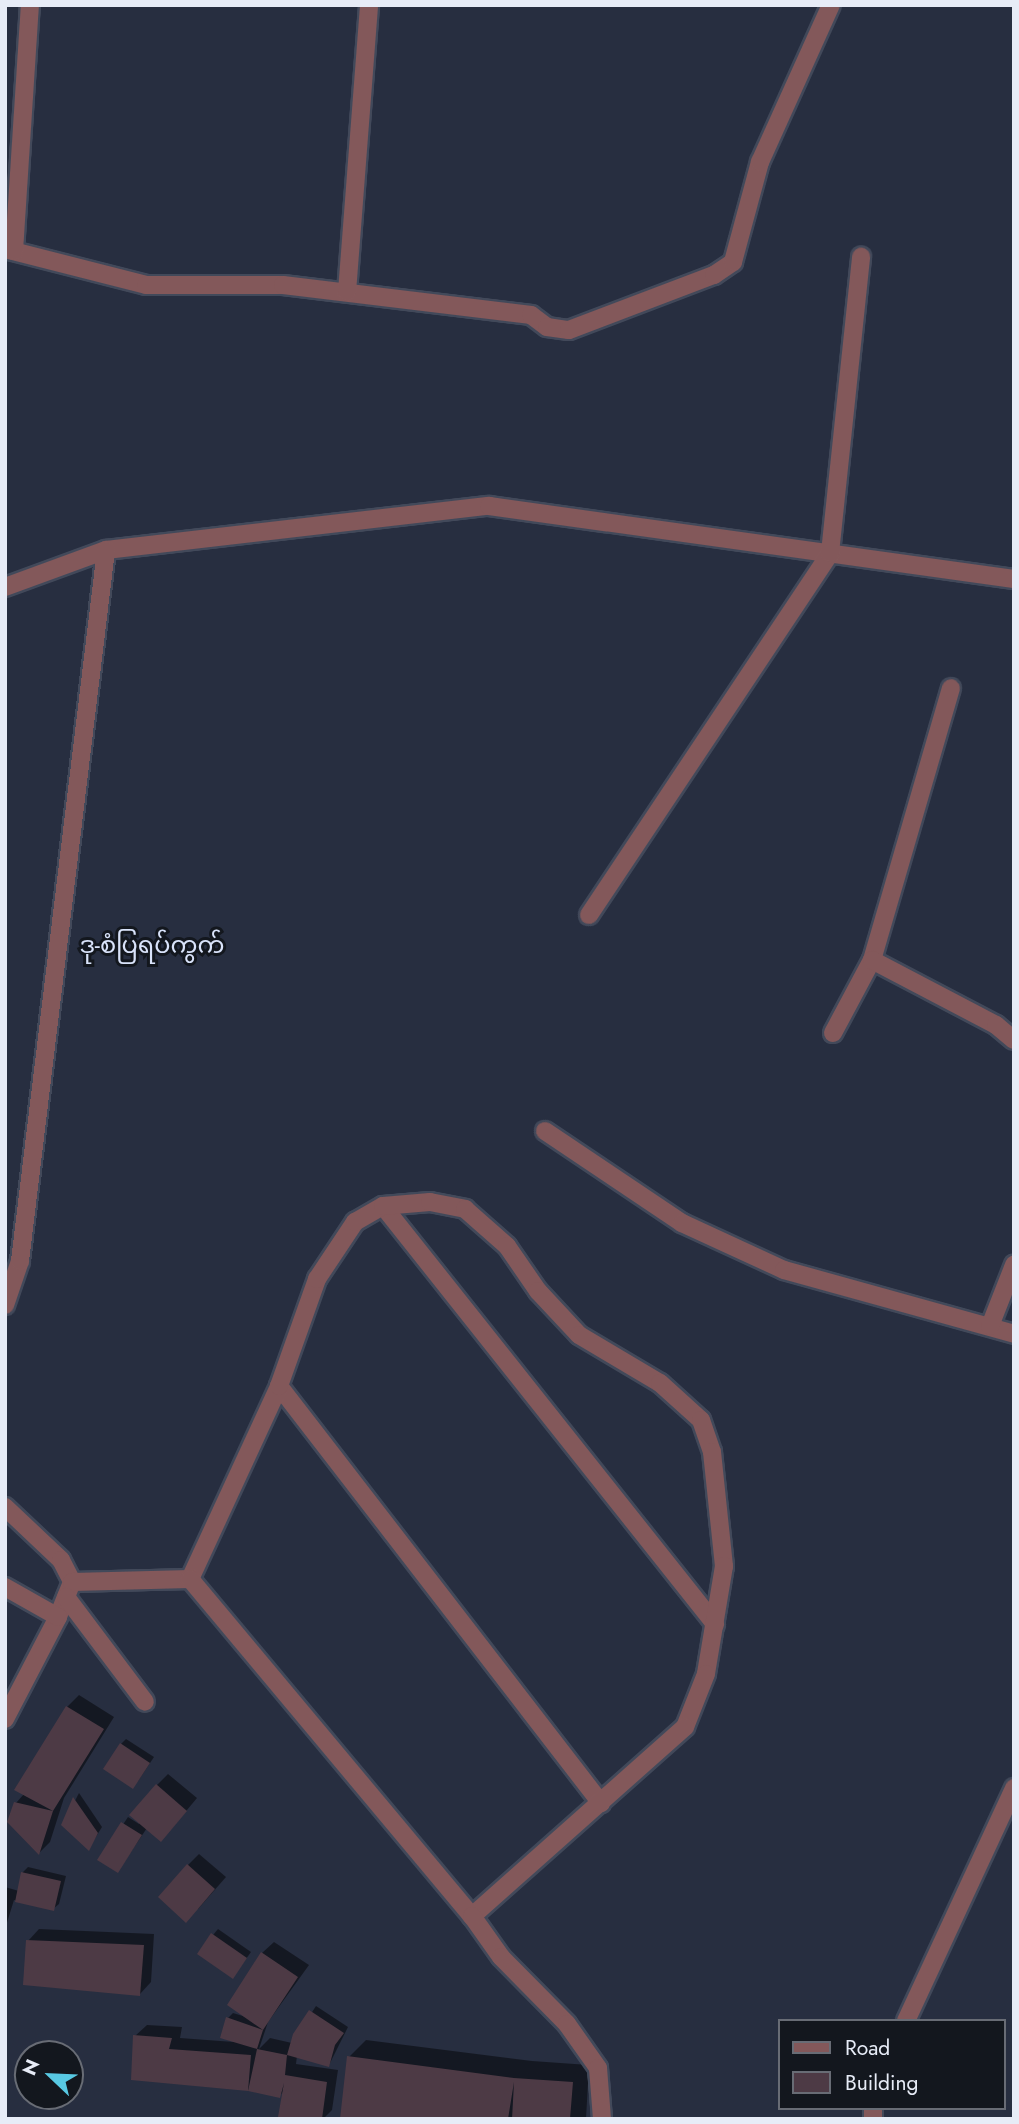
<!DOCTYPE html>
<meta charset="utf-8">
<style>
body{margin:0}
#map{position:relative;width:1019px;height:2124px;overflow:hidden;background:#272e40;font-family:Jost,"Noto Sans Myanmar",sans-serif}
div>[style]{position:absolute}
.shadow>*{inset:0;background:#0007}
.building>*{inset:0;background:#4d3a45}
.roads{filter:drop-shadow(2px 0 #42495a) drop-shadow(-2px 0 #42495a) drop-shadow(0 2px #42495a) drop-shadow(0 -2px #42495a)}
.street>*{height:18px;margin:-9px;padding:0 9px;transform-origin:9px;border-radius:9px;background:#83585a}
span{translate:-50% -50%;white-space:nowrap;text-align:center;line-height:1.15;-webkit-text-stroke:6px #13171e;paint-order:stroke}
.quarter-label{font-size:24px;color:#d9e3fa}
.frame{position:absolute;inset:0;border:7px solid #e7ecf7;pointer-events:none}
.legend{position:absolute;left:778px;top:2019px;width:228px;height:91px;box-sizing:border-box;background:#13171e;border:2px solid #686c75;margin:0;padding:9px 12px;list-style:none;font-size:21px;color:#e7ecf7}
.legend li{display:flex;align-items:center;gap:14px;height:35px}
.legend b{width:35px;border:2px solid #686c75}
.north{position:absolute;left:14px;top:2040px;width:70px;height:70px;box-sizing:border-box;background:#13171e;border:2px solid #686c75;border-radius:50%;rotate:293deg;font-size:19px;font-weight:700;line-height:28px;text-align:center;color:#e7ecf7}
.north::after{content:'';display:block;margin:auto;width:24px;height:32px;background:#58c9e3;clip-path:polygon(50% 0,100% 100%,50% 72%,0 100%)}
</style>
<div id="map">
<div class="shadow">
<i style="clip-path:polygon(79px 1695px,114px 1717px,64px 1798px,50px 1842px,39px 1853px,16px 1803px,24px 1794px,16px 1789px,67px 1707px)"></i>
<i style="clip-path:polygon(126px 1739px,154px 1757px,138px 1781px,121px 1744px)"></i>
<i style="clip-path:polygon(168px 1774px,197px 1798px,172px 1828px,147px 1828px,118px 1871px,100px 1859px,128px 1817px,139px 1824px,157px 1785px)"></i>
<i style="clip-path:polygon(79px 1793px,102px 1827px,89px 1848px,63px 1824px)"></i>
<i style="clip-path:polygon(199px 1854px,226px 1877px,198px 1909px,188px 1865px)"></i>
<i style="clip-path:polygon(28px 1867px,66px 1876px,59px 1904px,53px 1909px,14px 1900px,5px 1929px,5px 1887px,19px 1891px,23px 1872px)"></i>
<i style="clip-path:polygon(39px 1929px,154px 1934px,151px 1982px,140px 1994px,28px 1941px)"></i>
<i style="clip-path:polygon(218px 1929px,251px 1952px,233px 1977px,213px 1935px)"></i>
<i style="clip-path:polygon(274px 1942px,309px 1965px,268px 2022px,259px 2049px,270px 2038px,292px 2043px,316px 2006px,348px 2027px,329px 2065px,297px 2056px,296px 2064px,338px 2070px,332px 2110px,323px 2119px,280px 2116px,284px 2091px,279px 2096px,248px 2090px,133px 2079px,135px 2036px,147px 2025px,182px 2027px,180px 2038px,234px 2042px,228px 2018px,233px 2013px,246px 2017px,262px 1953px)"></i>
<i style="clip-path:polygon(366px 2040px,532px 2061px,589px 2065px,586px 2119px,342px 2119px,349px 2057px)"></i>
</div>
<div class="building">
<i style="clip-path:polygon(66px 1706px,104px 1729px,53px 1811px,39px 1855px,7px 1822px,14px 1802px,53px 1811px,14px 1790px)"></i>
<i style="clip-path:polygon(120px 1743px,150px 1763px,133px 1789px,103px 1769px)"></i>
<i style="clip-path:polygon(156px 1784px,187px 1811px,161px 1842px,129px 1815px)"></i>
<i style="clip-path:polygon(73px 1797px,98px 1833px,89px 1851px,61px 1825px)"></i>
<i style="clip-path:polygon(121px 1822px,142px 1835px,118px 1873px,97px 1860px)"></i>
<i style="clip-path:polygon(187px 1864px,215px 1889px,186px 1923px,158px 1897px)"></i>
<i style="clip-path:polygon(21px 1872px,61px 1881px,54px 1911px,15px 1902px)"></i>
<i style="clip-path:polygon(211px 1933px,247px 1958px,233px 1979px,197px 1954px)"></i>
<i style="clip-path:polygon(26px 1940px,144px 1945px,140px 1996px,23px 1985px)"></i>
<i style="clip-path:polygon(261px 1952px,298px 1977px,263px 2030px,257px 2049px,220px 2038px,226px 2017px,263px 2030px,227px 2005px)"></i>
<i style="clip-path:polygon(309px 2010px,344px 2033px,335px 2045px,329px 2067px,287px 2055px,293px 2034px)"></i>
<i style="clip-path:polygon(133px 2035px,172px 2038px,169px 2049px,251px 2055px,248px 2091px,131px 2080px)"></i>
<i style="clip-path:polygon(257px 2049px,287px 2055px,285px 2075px,327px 2082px,322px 2119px,278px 2117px,284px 2083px,280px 2098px,248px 2091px)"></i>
<i style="clip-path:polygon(347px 2056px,514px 2078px,573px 2082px,570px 2119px,512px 2119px,514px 2082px,508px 2119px,340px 2119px)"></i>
</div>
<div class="roads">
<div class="street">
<i style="left:5px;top:249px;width:146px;rotate:14.3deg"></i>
<i style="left:146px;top:285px;width:137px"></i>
<i style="left:283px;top:285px;width:250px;rotate:6.9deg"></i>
<i style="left:531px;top:315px;width:20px;rotate:37deg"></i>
<i style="left:547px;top:327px;width:22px;rotate:8deg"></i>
<i style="left:569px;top:330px;width:155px;rotate:-20.8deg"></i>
<i style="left:714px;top:275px;width:23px;rotate:-34deg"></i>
<i style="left:733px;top:262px;width:104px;rotate:-74.9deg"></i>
<i style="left:760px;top:162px;width:172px;rotate:-65.7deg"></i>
<i style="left:14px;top:251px;width:247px;rotate:-86.3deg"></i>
<i style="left:347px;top:292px;width:288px;rotate:-85.6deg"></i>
<i style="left:5px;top:587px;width:108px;rotate:-20.1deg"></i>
<i style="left:106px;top:550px;width:386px;rotate:-6.6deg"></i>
<i style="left:489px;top:506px;width:530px;rotate:7.92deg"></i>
<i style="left:589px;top:915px;width:435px;rotate:-56.3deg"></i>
<i style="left:830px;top:553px;width:298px;rotate:-84deg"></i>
<i style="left:872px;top:960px;width:283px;rotate:-73.8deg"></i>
<i style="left:833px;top:1033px;width:83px;rotate:-61.9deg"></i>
<i style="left:872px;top:960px;width:140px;rotate:27.7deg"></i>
<i style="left:996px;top:1025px;width:23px;rotate:40deg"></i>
<i style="left:545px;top:1131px;width:165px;rotate:33.9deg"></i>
<i style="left:682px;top:1223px;width:112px;rotate:24.7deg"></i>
<i style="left:784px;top:1270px;width:239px;rotate:15.5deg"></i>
<i style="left:383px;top:1206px;width:534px;rotate:51.54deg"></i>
<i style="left:5px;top:1305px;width:46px;rotate:-71.2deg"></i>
<i style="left:20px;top:1261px;width:716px;rotate:-83.1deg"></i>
<i style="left:990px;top:1326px;width:66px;rotate:-68.5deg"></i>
<i style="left:279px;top:1386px;width:527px;rotate:52.33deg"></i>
<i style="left:5px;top:1507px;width:77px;rotate:43.4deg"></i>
<i style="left:61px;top:1560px;width:25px;rotate:63deg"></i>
<i style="left:72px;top:1582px;width:38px;rotate:112deg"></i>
<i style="left:58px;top:1617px;width:115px;rotate:117.5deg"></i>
<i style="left:190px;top:1579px;width:213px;rotate:-65.2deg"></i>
<i style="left:279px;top:1386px;width:114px;rotate:-70.4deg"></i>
<i style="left:317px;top:1279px;width:69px;rotate:-56.3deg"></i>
<i style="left:355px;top:1222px;width:32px;rotate:-30deg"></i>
<i style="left:383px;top:1206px;width:47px;rotate:-4.9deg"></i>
<i style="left:430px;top:1202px;width:36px;rotate:11deg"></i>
<i style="left:465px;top:1209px;width:56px;rotate:41.4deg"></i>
<i style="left:507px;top:1246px;width:55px;rotate:55.4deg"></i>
<i style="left:538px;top:1291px;width:60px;rotate:47deg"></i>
<i style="left:579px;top:1335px;width:94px;rotate:30.7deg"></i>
<i style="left:660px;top:1383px;width:55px;rotate:42.1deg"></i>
<i style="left:701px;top:1420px;width:34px;rotate:71deg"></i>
<i style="left:712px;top:1452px;width:115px;rotate:84deg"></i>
<i style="left:724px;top:1566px;width:109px;rotate:99.5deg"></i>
<i style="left:706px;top:1674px;width:57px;rotate:111.6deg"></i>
<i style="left:685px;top:1727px;width:285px;rotate:138.4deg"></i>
<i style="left:72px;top:1582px;width:118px;rotate:-1.5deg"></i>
<i style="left:190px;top:1579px;width:439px;rotate:50.1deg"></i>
<i style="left:472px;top:1916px;width:50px;rotate:54.7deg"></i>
<i style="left:501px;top:1957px;width:94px;rotate:45.4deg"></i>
<i style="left:567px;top:2024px;width:54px;rotate:54.8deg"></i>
<i style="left:598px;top:2068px;width:51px;rotate:85.5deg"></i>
<i style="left:5px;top:1587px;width:61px;rotate:29.5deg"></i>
<i style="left:66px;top:1597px;width:131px;rotate:53deg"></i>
<i style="left:906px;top:2021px;width:257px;rotate:-65.1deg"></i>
<i style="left:873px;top:2119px;width:11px;rotate:-90deg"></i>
</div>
</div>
<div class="quarter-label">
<span style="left:152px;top:945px">ဒု-စံပြရပ်ကွက်</span>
</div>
<div class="frame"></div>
<ul class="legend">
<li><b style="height:9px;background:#83585a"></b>Road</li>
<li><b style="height:19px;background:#4d3a45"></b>Building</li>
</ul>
<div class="north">N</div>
</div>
